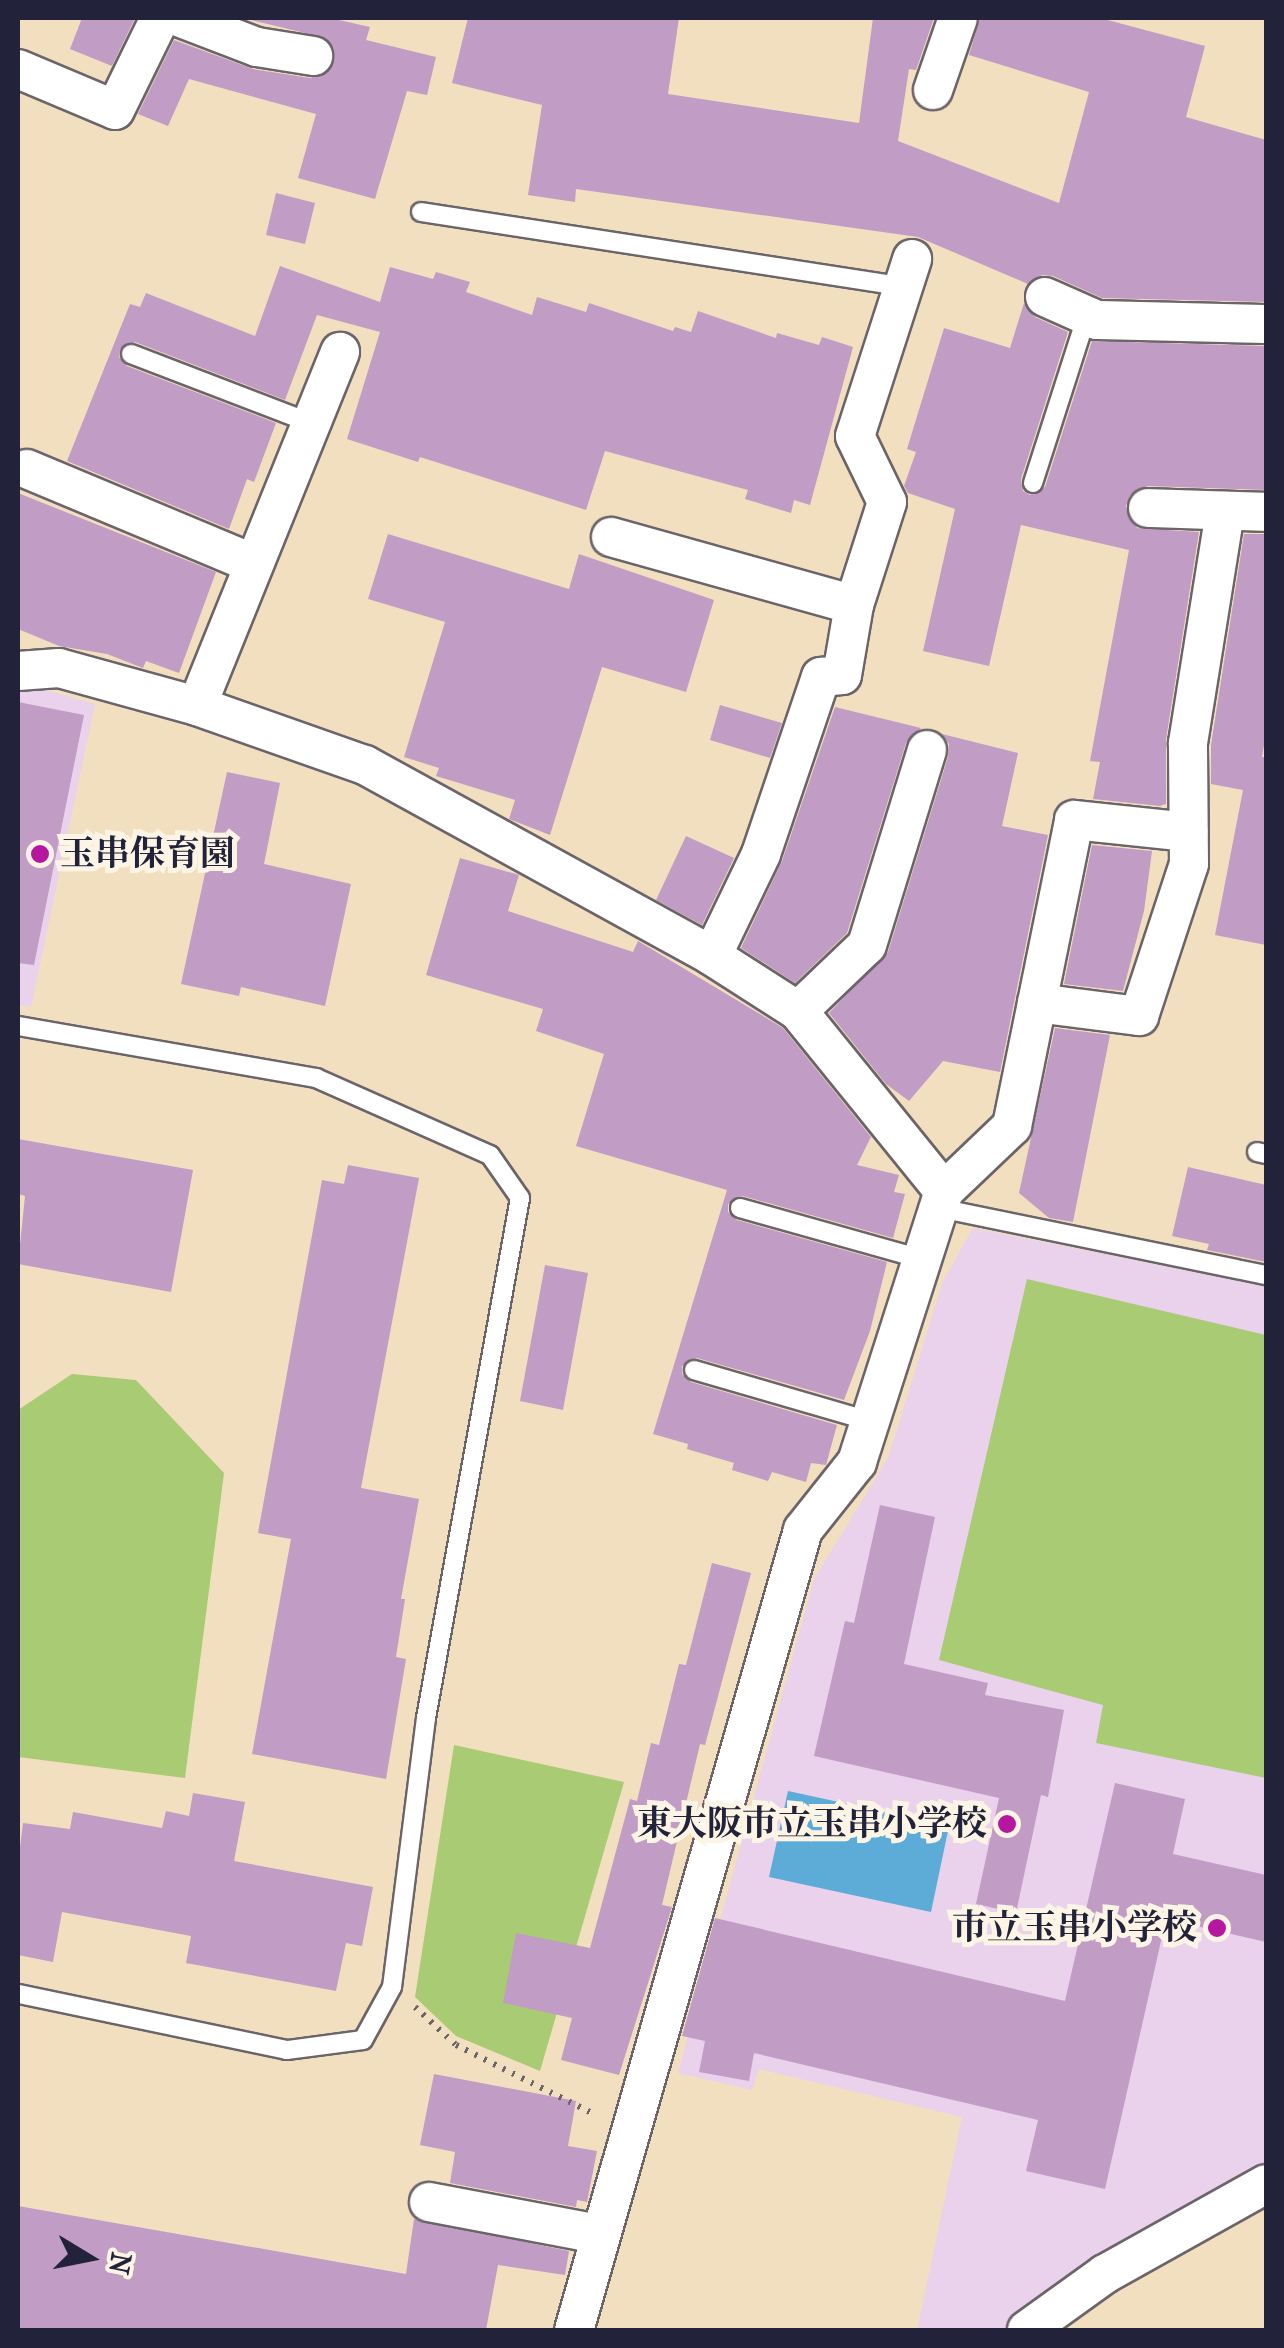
<!DOCTYPE html>
<meta charset="utf-8">
<style>
body{margin:0}
#map{position:relative;width:1284px;height:2348px;overflow:hidden;background:#f2dfbf;font-family:"IM FELL French Canon","Noto Serif JP",serif}
div>[style]{position:absolute}
.built>*{inset:0;background:#ead1ec}
.green>*{inset:0;background:#a8cb74}
.water>*{inset:0;background:#5dabd7}
.building>*{inset:0;background:#c19cc5}
.path>*{height:6px;margin-top:-3px;transform-origin:0;background:repeating-linear-gradient(90deg,#6b6469 0 2.5px,transparent 0 10.5px)}
.roads{filter:drop-shadow(2px 0 #6b6469) drop-shadow(-2px 0 #6b6469) drop-shadow(0 2px #6b6469) drop-shadow(0 -2px #6b6469)}
.lane>*{height:18px;margin:-9px;padding:0 9px;transform-origin:9px;border-radius:9px;background:#fff}
.street>*{height:38px;margin:-19px;padding:0 19px;transform-origin:19px;border-radius:19px;background:#fff}
.dots>*{width:28px;height:28px;translate:-50% -50%;box-sizing:border-box;border:5px solid #fcf5e5;border-radius:50%}
span{translate:-50% -50%;white-space:nowrap;text-align:center;line-height:1.15;-webkit-text-stroke:10px #fcf5e5;paint-order:stroke}
.poi-label{font-size:35px;color:#22223b;font-weight:700}
.left{translate:0 -50%;text-align:left}
.right{translate:-100% -50%;text-align:right}
.frame{position:absolute;inset:0;border:20px solid #22223b;pointer-events:none}
.north{position:absolute;left:40px;top:2208px;width:100px;height:100px;-webkit-text-stroke:8px #fcf5e5;paint-order:stroke;rotate:100deg;font-size:28px;font-weight:700;line-height:40px;text-align:center;color:#22223b}
.north::after{content:'';display:block;margin:auto;width:35px;height:45px;background:#22223b;clip-path:polygon(50% 0,100% 100%,50% 72%,0 100%)}
</style>
<div id="map">
<div class="built">
<i style="clip-path:polygon(39px 688px,95px 704px,31px 1007px,18px 1004px,18px 693px)"></i>
<i style="clip-path:polygon(973px 1228px,1266px 1286px,1266px 2164px,1009px 2330px,917px 2330px,962px 2117px,759px 2069px,752px 2090px,678px 2073px,814px 1579px,888px 1458px,943px 1281px)"></i>
</div>
<div class="green">
<i style="clip-path:polygon(1027px 1279px,1266px 1335px,1266px 1778px,1096px 1743px,1103px 1705px,939px 1660px)"></i>
<i style="clip-path:polygon(72px 1374px,136px 1380px,224px 1473px,185px 1778px,18px 1757px,18px 1410px)"></i>
<i style="clip-path:polygon(454px 1745px,624px 1782px,540px 2071px,456px 2036px,415px 1997px)"></i>
</div>
<div class="water">
<i style="clip-path:polygon(788px 1791px,949px 1826px,931px 1912px,769px 1877px)"></i>
</div>
<div class="building">
<i style="clip-path:polygon(82px 18px,135px 18px,112px 66px,70px 49px)"></i>
<i style="clip-path:polygon(243px 18px,330px 18px,370px 27px,366px 40px,436px 57px,427px 95px,407px 91px,375px 199px,298px 178px,316px 114px,189px 79px,168px 126px,138px 114px,174px 40px,253px 69px,310px 78px,331px 69px,334px 49px,326px 38px)"></i>
<i style="clip-path:polygon(468px 18px,679px 18px,668px 94px,859px 123px,873px 18px,934px 18px,916px 70px,909px 69px,898px 141px,1059px 203px,1089px 92px,969px 55px,980px 18px,1100px 18px,1205px 46px,1186px 117px,1266px 140px,1266px 302px,1102px 298px,1053px 276px,1042px 275px,1028px 284px,918px 237px,576px 189px,575px 202px,528px 195px,542px 105px,452px 83px)"></i>
<i style="clip-path:polygon(276px 193px,315px 203px,305px 244px,266px 235px)"></i>
<i style="clip-path:polygon(280px 266px,380px 302px,390px 267px,433px 279px,436px 272px,470px 282px,466px 292px,532px 315px,537px 297px,586px 312px,589px 303px,673px 331px,675px 327px,691px 332px,698px 311px,776px 338px,777px 333px,819px 345px,822px 337px,853px 347px,810px 505px,794px 500px,791px 513px,745px 499px,748px 490px,605px 451px,586px 510px,420px 457px,418px 462px,347px 439px,380px 332px,317px 315px,285px 400px,135px 342px,120px 349px,119px 357px,127px 366px,276px 423px,254px 482px,247px 479px,229px 529px,67px 461px,130px 304px,140px 307px,146px 293px,255px 336px)"></i>
<i style="clip-path:polygon(1024px 303px,1035px 317px,1068px 332px,1021px 479px,1023px 491px,1030px 495px,1045px 487px,1092px 341px,1266px 346px,1266px 490px,1148px 486px,1130px 495px,1126px 506px,1137px 528px,1199px 532px,1166px 739px,1166px 804px,1160px 806px,1093px 799px,1100px 762px,1090px 761px,1129px 550px,1021px 525px,989px 666px,923px 651px,955px 509px,908px 493px,904px 486px,916px 452px,907px 449px,944px 328px,1010px 348px)"></i>
<i style="clip-path:polygon(18px 493px,216px 572px,179px 673px,146px 661px,143px 668px,107px 654px,59px 646px,18px 629px)"></i>
<i style="clip-path:polygon(388px 534px,569px 589px,579px 554px,714px 600px,686px 692px,602px 667px,550px 835px,509px 819px,515px 800px,436px 776px,439px 768px,404px 757px,445px 622px,368px 599px)"></i>
<i style="clip-path:polygon(1244px 534px,1266px 534px,1266px 734px,1262px 757px,1266px 757px,1266px 945px,1215px 935px,1243px 790px,1211px 784px,1211px 745px)"></i>
<i style="clip-path:polygon(18px 702px,84px 715px,34px 965px,18px 963px)"></i>
<i style="clip-path:polygon(720px 705px,782px 723px,770px 758px,710px 740px)"></i>
<i style="clip-path:polygon(835px 707px,921px 728px,906px 743px,847px 933px,795px 983px,741px 948px,782px 861px)"></i>
<i style="clip-path:polygon(942px 734px,1018px 753px,1002px 826px,1048px 835px,1000px 1072px,943px 1061px,909px 1101px,886px 1084px,829px 1013px,888px 952px,948px 757px,949px 744px)"></i>
<i style="clip-path:polygon(227px 772px,280px 783px,264px 864px,351px 884px,325px 1006px,241px 987px,239px 996px,181px 984px)"></i>
<i style="clip-path:polygon(686px 836px,734px 858px,702px 925px,656px 900px)"></i>
<i style="clip-path:polygon(1092px 845px,1152px 851px,1144px 911px,1123px 991px,1064px 984px)"></i>
<i style="clip-path:polygon(460px 858px,519px 875px,508px 911px,633px 952px,638px 941px,783px 1028px,871px 1137px,857px 1165px,899px 1175px,894px 1192px,905px 1194px,893px 1238px,743px 1196px,728px 1204px,728px 1212px,737px 1220px,887px 1262px,870px 1331px,844px 1400px,697px 1358px,682px 1366px,682px 1374px,691px 1382px,837px 1425px,826px 1465px,811px 1463px,806px 1482px,772px 1472px,768px 1481px,732px 1470px,734px 1463px,687px 1449px,688px 1444px,653px 1434px,727px 1190px,576px 1146px,604px 1054px,536px 1031px,543px 1009px,426px 975px)"></i>
<i style="clip-path:polygon(1055px 1028px,1110px 1035px,1073px 1222px,1049px 1218px,1019px 1193px)"></i>
<i style="clip-path:polygon(18px 1139px,193px 1170px,171px 1292px,18px 1264px,25px 1196px,18px 1194px)"></i>
<i style="clip-path:polygon(348px 1165px,419px 1178px,361px 1488px,419px 1499px,401px 1599px,405px 1599px,396px 1657px,406px 1659px,386px 1779px,252px 1754px,291px 1539px,258px 1533px,322px 1180px,344px 1184px)"></i>
<i style="clip-path:polygon(1188px 1167px,1266px 1185px,1266px 1262px,1207px 1250px,1209px 1244px,1172px 1236px)"></i>
<i style="clip-path:polygon(545px 1265px,588px 1273px,563px 1410px,520px 1401px)"></i>
<i style="clip-path:polygon(880px 1505px,935px 1517px,904px 1664px,988px 1683px,985px 1695px,1064px 1710px,1048px 1797px,1041px 1795px,1016px 1913px,976px 1904px,999px 1798px,814px 1756px,845px 1621px,854px 1623px)"></i>
<i style="clip-path:polygon(712px 1563px,751px 1573px,705px 1745px,700px 1744px,662px 1905px,672px 1907px,619px 2075px,561px 2060px,572px 2018px,503px 2003px,516px 1933px,590px 1948px,630px 1799px,637px 1801px,651px 1743px,659px 1745px,679px 1664px,686px 1665px)"></i>
<i style="clip-path:polygon(1115px 1783px,1185px 1799px,1173px 1854px,1266px 1875px,1266px 1942px,1166px 1919px,1105px 2189px,1026px 2171px,1038px 2120px,754px 2053px,749px 2081px,699px 2072px,705px 2041px,682px 2036px,715px 1918px,1065px 2001px)"></i>
<i style="clip-path:polygon(193px 1793px,245px 1802px,234px 1861px,373px 1887px,362px 1946px,346px 1943px,336px 1991px,186px 1963px,191px 1936px,62px 1912px,53px 1962px,18px 1955px,18px 1864px,23px 1823px,70px 1829px,73px 1812px,162px 1828px,166px 1811px,189px 1816px)"></i>
<i style="clip-path:polygon(434px 2074px,576px 2101px,568px 2146px,597px 2151px,587px 2202px,577px 2200px,576px 2207px,450px 2183px,455px 2152px,420px 2145px)"></i>
<i style="clip-path:polygon(18px 2206px,406px 2274px,414px 2219px,569px 2251px,565px 2275px,498px 2265px,486px 2330px,18px 2330px)"></i>
</div>
<div class="path">
<i style="left:415px;top:2007px;width:56px;rotate:42.8deg"></i>
<i style="left:456px;top:2045px;width:157px;rotate:26.6deg"></i>
</div>
<div class="roads">
<div class="lane">
<i style="left:421px;top:212px;width:489px;rotate:8.8deg"></i>
<i style="left:131px;top:354px;width:193px;rotate:21deg"></i>
<i style="left:1033px;top:483px;width:176px;rotate:-72.2deg"></i>
<i style="left:18px;top:1026px;width:303px;rotate:9.9deg"></i>
<i style="left:316px;top:1078px;width:190px;rotate:23.9deg"></i>
<i style="left:490px;top:1155px;width:52px;rotate:55.1deg"></i>
<i style="left:520px;top:1198px;width:528px;rotate:100.25deg"></i>
<i style="left:426px;top:1718px;width:271px;rotate:97.2deg"></i>
<i style="left:392px;top:1987px;width:60px;rotate:118.7deg"></i>
<i style="left:363px;top:2040px;width:77px;rotate:172.5deg"></i>
<i style="left:287px;top:2050px;width:275px;rotate:-168.2deg"></i>
<i style="left:1257px;top:1152px;width:9px;rotate:13deg"></i>
<i style="left:740px;top:1208px;width:189px;rotate:15.7deg"></i>
<i style="left:939px;top:1208px;width:334px;rotate:11.6deg"></i>
<i style="left:694px;top:1370px;width:183px;rotate:16.2deg"></i>
</div>
<div class="street">
<i style="left:181px;top:18px;width:81px;rotate:20.9deg"></i>
<i style="left:257px;top:47px;width:57px;rotate:9.1deg"></i>
<i style="left:18px;top:69px;width:105px;rotate:22.9deg"></i>
<i style="left:115px;top:110px;width:102px;rotate:-63.9deg"></i>
<i style="left:933px;top:90px;width:76px;rotate:-70.9deg"></i>
<i style="left:1045px;top:297px;width:57px;rotate:23.9deg"></i>
<i style="left:1097px;top:320px;width:169px;rotate:1.4deg"></i>
<i style="left:27px;top:469px;width:246px;rotate:22.7deg"></i>
<i style="left:1148px;top:508px;width:118px;rotate:1.9deg"></i>
<i style="left:611px;top:537px;width:252px;rotate:15.6deg"></i>
<i style="left:18px;top:671px;width:41px;rotate:-4.2deg"></i>
<i style="left:59px;top:668px;width:143px;rotate:15.4deg"></i>
<i style="left:197px;top:706px;width:178px;rotate:19.4deg"></i>
<i style="left:365px;top:765px;width:396px;rotate:28.8deg"></i>
<i style="left:712px;top:956px;width:102px;rotate:32.6deg"></i>
<i style="left:798px;top:1011px;width:232px;rotate:51deg"></i>
<i style="left:944px;top:1191px;width:285px;rotate:107.8deg"></i>
<i style="left:857px;top:1462px;width:87px;rotate:128.5deg"></i>
<i style="left:803px;top:1530px;width:832px;rotate:105.97deg"></i>
<i style="left:197px;top:706px;width:382px;rotate:-68deg"></i>
<i style="left:712px;top:956px;width:113px;rotate:-64.3deg"></i>
<i style="left:761px;top:854px;width:187px;rotate:-71.3deg"></i>
<i style="left:821px;top:677px;width:21px;rotate:-5deg"></i>
<i style="left:842px;top:675px;width:71px;rotate:-80.3deg"></i>
<i style="left:854px;top:605px;width:108px;rotate:-72.2deg"></i>
<i style="left:887px;top:502px;width:73px;rotate:-115.9deg"></i>
<i style="left:855px;top:436px;width:186px;rotate:-72.1deg"></i>
<i style="left:1037px;top:1003px;width:103px;rotate:7.3deg"></i>
<i style="left:1139px;top:1016px;width:160px;rotate:-71.8deg"></i>
<i style="left:1189px;top:864px;width:121px;rotate:-90.5deg"></i>
<i style="left:1188px;top:743px;width:235px;rotate:-80.9deg"></i>
<i style="left:798px;top:1011px;width:95px;rotate:-43.7deg"></i>
<i style="left:867px;top:945px;width:204px;rotate:-72.9deg"></i>
<i style="left:944px;top:1191px;width:94px;rotate:-43.7deg"></i>
<i style="left:1012px;top:1126px;width:312px;rotate:-78.5deg"></i>
<i style="left:1074px;top:820px;width:115px;rotate:6deg"></i>
<i style="left:429px;top:2202px;width:172px;rotate:10.7deg"></i>
<i style="left:1027px;top:2330px;width:96px;rotate:-35.7deg"></i>
<i style="left:1105px;top:2274px;width:184px;rotate:-29.2deg"></i>
</div>
</div>
<div class="dots">
<i style="left:40px;top:854px;background:#b5179e"></i>
<i style="left:1007px;top:1824px;background:#b5179e"></i>
<i style="left:1217px;top:1928px;background:#b5179e"></i>
</div>
<div class="poi-label">
<span class="left" style="left:60px;top:854px">玉串保育園</span>
<span class="right" style="left:987px;top:1824px">東大阪市立玉串小学校</span>
<span class="right" style="left:1197px;top:1928px">市立玉串小学校</span>
</div>
<div class="frame"></div>
<div class="north">N</div>
</div>
